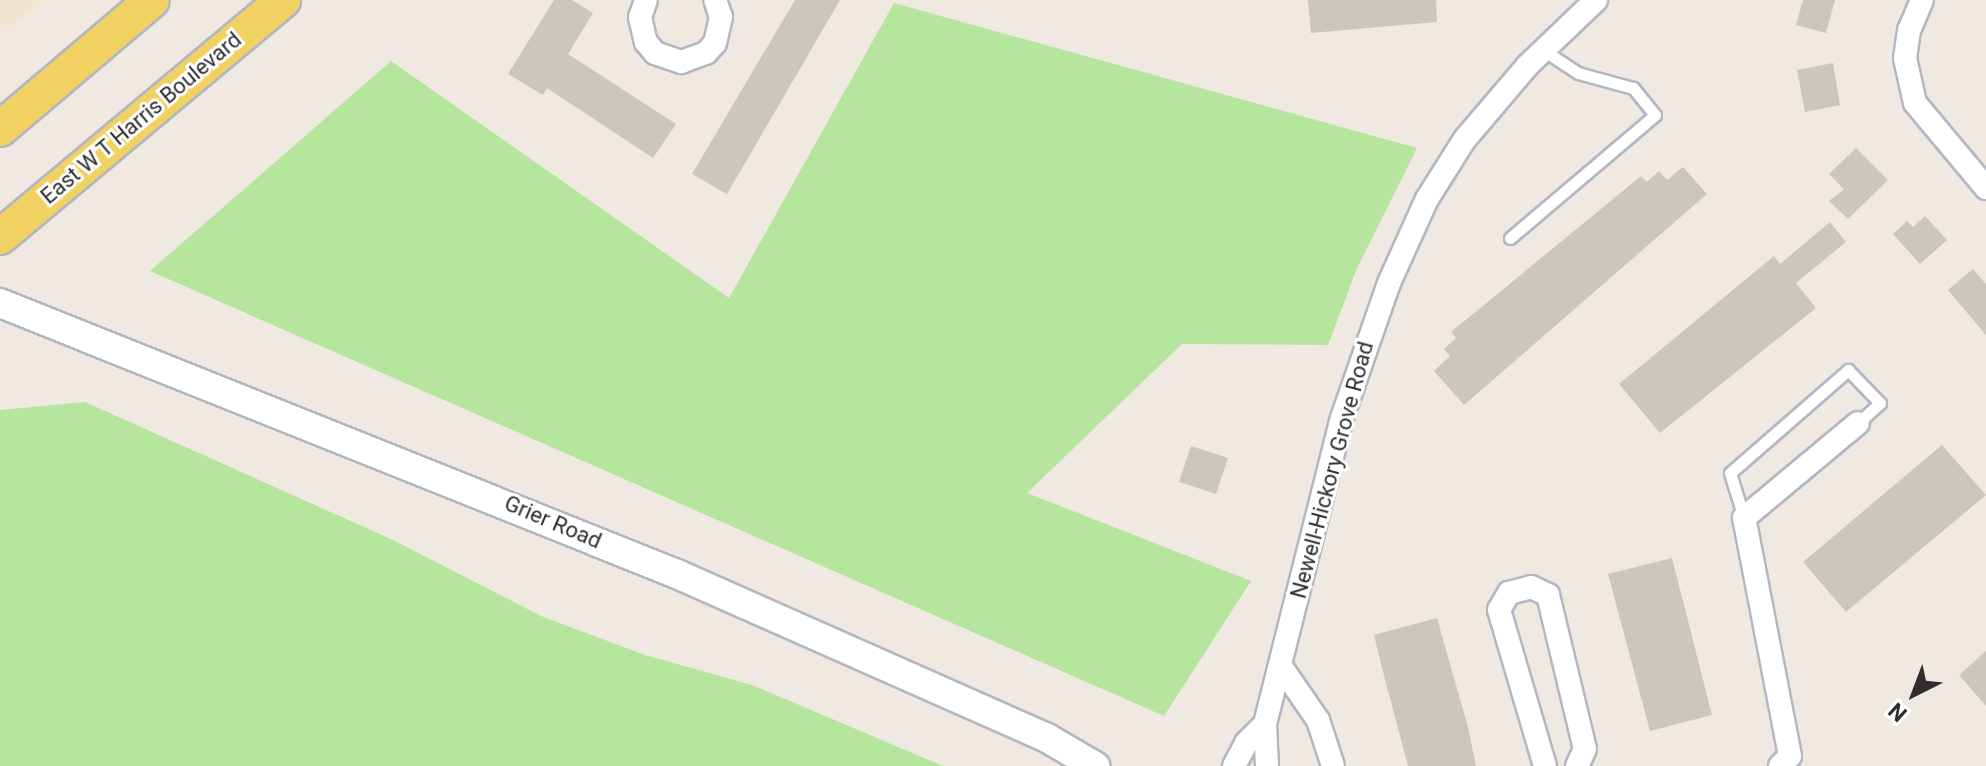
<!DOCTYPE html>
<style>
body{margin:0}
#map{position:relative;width:1986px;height:766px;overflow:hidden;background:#efe9e1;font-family:Roboto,sans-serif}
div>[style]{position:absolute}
.education>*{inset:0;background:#f0e6d1}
.green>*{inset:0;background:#b6e59e}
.building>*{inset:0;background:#cbc7bf}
.roads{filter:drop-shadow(2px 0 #b4b7c1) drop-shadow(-2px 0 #b4b7c1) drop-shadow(0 2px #b4b7c1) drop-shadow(0 -2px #b4b7c1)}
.service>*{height:11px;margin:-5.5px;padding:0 5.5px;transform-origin:5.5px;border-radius:5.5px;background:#fff}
.minor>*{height:22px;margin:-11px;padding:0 11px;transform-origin:11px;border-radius:11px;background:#fff}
.tertiary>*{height:28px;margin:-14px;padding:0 14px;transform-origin:14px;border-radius:14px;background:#fff}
.primary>*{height:34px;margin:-17px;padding:0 17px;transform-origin:17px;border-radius:17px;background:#f2d163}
span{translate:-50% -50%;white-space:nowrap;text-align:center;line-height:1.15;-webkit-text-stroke:6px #fff;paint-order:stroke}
.street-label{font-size:22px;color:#2e2e2e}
.north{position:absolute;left:1874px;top:654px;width:80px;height:80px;-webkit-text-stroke:6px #fff;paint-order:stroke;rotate:222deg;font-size:22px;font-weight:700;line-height:32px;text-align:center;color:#2e2e2e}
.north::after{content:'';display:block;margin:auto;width:28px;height:36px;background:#2e2e2e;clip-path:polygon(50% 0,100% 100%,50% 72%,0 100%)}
</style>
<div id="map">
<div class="education">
<i style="clip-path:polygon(0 0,44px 0,0 36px)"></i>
</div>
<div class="green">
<i style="clip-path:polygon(894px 3px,1417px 148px,1357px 268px,1328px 345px,1182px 344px,1027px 493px,1251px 581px,1164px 716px,150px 271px,391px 61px,729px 298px)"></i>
<i style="clip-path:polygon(85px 402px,393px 540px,541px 616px,645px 655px,752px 685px,943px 766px,0 766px,0 410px)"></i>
</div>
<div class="building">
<i style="clip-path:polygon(554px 0,572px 0,593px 13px,568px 54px,676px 124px,653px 158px,547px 88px,543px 95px,508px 74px)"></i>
<i style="clip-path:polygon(795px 0,840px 0,727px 194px,692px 174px)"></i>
<i style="clip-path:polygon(1308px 0,1436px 0,1437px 22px,1311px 33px)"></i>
<i style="clip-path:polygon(1803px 0,1835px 0,1826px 33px,1796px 25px)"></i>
<i style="clip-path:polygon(1833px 63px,1840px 105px,1805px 112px,1797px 70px)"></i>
<i style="clip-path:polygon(1856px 148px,1888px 180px,1848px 219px,1829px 201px,1844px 189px,1829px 174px)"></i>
<i style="clip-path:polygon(1683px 167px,1707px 194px,1464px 405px,1434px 371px,1450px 356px,1444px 349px,1456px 338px,1451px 332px,1641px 176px,1647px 182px,1659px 171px,1667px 180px)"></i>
<i style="clip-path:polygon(1925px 216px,1947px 240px,1920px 264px,1893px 234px,1907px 221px,1913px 227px)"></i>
<i style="clip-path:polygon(1830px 222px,1846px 242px,1796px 283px,1816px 308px,1660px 433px,1619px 384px,1774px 256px,1780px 264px)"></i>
<i style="clip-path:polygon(1973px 269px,1986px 284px,1986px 335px,1948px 290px)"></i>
<i style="clip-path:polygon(1942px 445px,1986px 495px,1846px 612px,1803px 562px)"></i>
<i style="clip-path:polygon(1191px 446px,1228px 458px,1216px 494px,1179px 482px)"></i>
<i style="clip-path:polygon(1672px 558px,1712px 715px,1650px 731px,1608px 574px)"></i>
<i style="clip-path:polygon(1437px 618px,1468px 727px,1476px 766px,1408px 766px,1386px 683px,1374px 635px)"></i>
<i style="clip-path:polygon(1986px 651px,1986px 706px,1959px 675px)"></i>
</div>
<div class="roads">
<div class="service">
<i style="left:1510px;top:238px;width:190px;rotate:-40.3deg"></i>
<i style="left:1655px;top:115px;width:35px;rotate:-129deg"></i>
<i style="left:1633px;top:88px;width:57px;rotate:-164.7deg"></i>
<i style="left:1578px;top:73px;width:42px;rotate:-146.7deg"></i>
<i style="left:1744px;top:518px;width:47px;rotate:-107.3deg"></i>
<i style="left:1730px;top:473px;width:157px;rotate:-41.1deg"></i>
<i style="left:1848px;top:370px;width:46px;rotate:45.9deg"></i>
<i style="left:1880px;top:403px;width:30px;rotate:138deg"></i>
</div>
<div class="minor">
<i style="left:646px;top:0;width:18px;rotate:109deg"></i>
<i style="left:640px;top:17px;width:26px;rotate:77deg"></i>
<i style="left:646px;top:42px;width:14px;rotate:51deg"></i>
<i style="left:655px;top:53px;width:28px;rotate:19deg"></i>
<i style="left:681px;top:62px;width:27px;rotate:-20deg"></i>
<i style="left:706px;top:53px;width:13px;rotate:-48deg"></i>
<i style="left:715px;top:43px;width:27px;rotate:-77deg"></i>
<i style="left:721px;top:17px;width:18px;rotate:-109deg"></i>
<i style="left:1922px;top:0;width:33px;rotate:113deg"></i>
<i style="left:1909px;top:30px;width:28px;rotate:98deg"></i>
<i style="left:1905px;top:58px;width:46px;rotate:77.5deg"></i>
<i style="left:1915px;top:103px;width:111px;rotate:50.1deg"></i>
<i style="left:1280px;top:665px;width:67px;rotate:55.4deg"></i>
<i style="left:1318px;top:720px;width:48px;rotate:71.9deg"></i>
<i style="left:1234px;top:766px;width:26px;rotate:-62deg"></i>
<i style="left:1246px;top:743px;width:27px;rotate:-45deg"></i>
<i style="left:1267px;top:766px;width:42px;rotate:-92.7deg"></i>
<i style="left:1265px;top:724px;width:316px;rotate:-75.9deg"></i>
<i style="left:1342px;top:418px;width:143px;rotate:-70.8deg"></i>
<i style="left:1389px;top:283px;width:92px;rotate:-65.7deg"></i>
<i style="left:1427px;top:199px;width:71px;rotate:-57.7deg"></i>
<i style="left:1465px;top:139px;width:97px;rotate:-49.6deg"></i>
<i style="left:1528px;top:65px;width:94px;rotate:-43.7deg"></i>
<i style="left:1545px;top:766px;width:163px;rotate:-106.4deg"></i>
<i style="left:1499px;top:610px;width:20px;rotate:-60deg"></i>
<i style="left:1509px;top:593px;width:23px;rotate:-15deg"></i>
<i style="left:1531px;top:587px;width:19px;rotate:25deg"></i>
<i style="left:1548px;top:595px;width:158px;rotate:76.5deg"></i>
<i style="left:1585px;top:749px;width:19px;rotate:115deg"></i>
<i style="left:1780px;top:766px;width:14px;rotate:-45deg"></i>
<i style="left:1790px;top:756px;width:242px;rotate:-100.9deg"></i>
<i style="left:1744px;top:518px;width:148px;rotate:-39.8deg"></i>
</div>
<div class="tertiary">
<i style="left:0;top:303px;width:729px;rotate:21.82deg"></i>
<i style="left:677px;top:574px;width:405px;rotate:23.9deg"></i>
<i style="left:1047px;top:738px;width:56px;rotate:30.3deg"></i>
</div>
<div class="primary">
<i style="left:0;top:129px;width:199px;rotate:-40.3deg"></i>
<i style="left:0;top:237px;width:369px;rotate:-39.9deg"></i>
</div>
</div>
<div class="street-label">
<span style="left:141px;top:118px;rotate:-40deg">East W T Harris Boulevard</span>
<span style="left:1332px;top:470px;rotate:-75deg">Newell-Hickory Grove Road</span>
<span style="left:553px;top:522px;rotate:23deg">Grier Road</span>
</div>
<div class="north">N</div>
</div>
